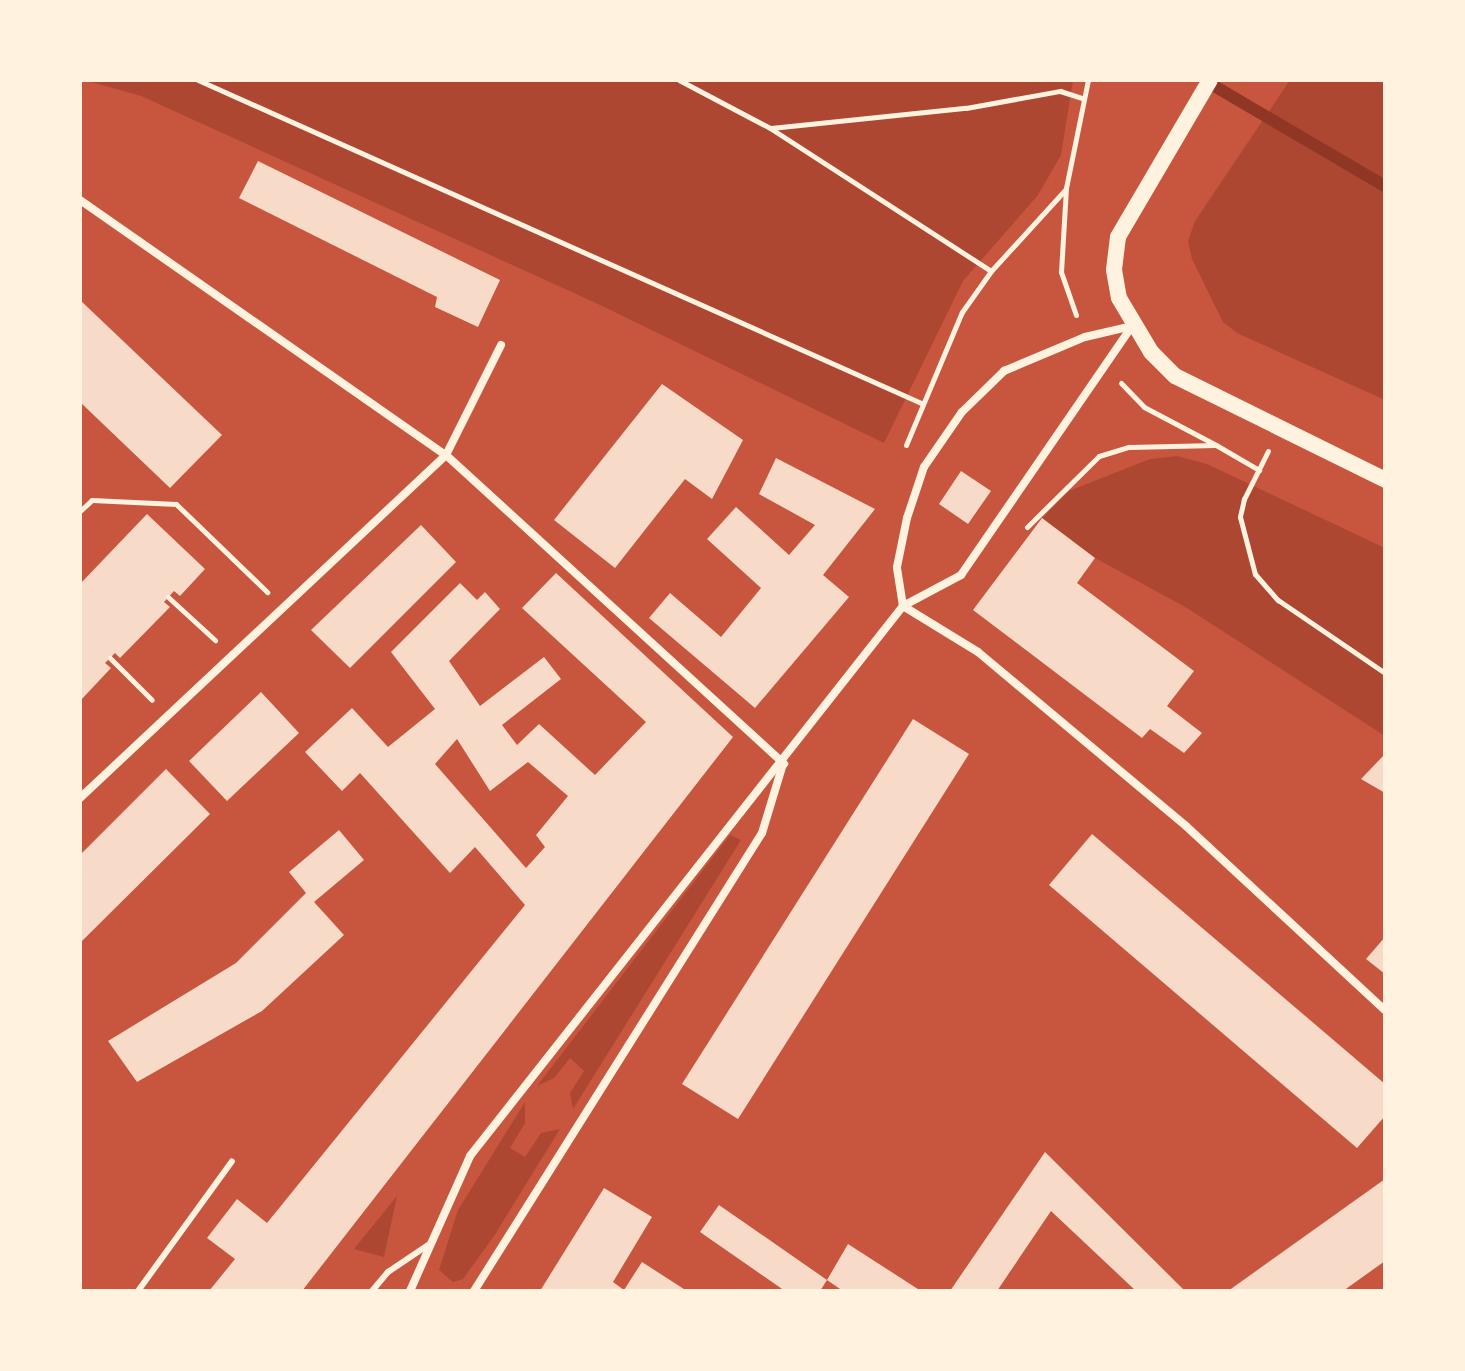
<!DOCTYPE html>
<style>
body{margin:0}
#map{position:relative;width:1465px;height:1371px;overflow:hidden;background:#c8553d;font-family:"DM Sans",sans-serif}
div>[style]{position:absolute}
.green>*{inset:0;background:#ae4732}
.stream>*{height:12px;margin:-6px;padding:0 6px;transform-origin:6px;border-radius:6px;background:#8f3625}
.building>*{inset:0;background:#f7dbc8}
.path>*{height:5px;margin:-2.5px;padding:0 2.5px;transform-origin:2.5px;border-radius:2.5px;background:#fff3e0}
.service>*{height:6px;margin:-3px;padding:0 3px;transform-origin:3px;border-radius:3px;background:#fff3e0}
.minor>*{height:8px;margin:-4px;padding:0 4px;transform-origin:4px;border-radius:4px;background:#fff3e0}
.secondary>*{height:16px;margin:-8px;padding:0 8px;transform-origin:8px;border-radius:8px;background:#fff3e0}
span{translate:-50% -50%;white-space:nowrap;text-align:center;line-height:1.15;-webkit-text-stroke:8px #fff3e0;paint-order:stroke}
.frame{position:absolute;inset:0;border:82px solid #fff3e0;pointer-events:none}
</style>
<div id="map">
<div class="green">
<i style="clip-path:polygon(84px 80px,1073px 80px,1061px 155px,1038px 195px,963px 281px,884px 443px,598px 304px,141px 96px)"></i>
<i style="clip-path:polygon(1290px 80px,1385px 80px,1385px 400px,1237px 333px,1223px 322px,1192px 259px,1188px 241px,1195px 221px)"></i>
<i style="clip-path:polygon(1177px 456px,1207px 464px,1385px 548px,1385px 736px,1187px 608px,1095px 558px,1042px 518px,1069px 491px,1150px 459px)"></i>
<i style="clip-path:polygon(730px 835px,741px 840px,573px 1109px,570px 1093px,584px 1071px,570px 1058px,554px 1078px,537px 1086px)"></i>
<i style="clip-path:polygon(525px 1102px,525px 1123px,510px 1148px,525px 1157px,541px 1133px,560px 1129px,494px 1236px,463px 1279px,453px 1282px,439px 1270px,458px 1210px)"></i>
<i style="clip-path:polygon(397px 1196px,384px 1257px,354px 1249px)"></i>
</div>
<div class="stream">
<i style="left:1204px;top:80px;width:210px;rotate:30.4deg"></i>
</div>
<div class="building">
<i style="clip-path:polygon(258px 161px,500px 280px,478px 327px,435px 307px,437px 297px,239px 198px)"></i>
<i style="clip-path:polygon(80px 300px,222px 435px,170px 488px,80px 402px)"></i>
<i style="clip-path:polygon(662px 384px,743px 440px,712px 499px,685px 479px,615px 568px,554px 520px)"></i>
<i style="clip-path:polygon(776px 458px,875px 509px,823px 575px,849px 597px,755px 708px,649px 618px,670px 593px,721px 637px,761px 588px,707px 539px,736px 507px,789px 555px,815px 525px,759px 494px)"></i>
<i style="clip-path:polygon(961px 471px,991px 491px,968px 524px,939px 504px)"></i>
<i style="clip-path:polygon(147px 514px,205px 569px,180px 596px,174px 591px,164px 602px,170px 607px,120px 658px,115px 653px,105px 663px,111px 668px,80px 701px,80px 584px)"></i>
<i style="clip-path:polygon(1042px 518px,1095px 558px,1077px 583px,1194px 671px,1167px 706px,1202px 733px,1184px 753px,1150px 729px,1142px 738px,973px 610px)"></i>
<i style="clip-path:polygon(421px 525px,456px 562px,350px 668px,311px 630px)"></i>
<i style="clip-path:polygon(evenodd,556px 573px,733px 737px,302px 1291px,209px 1291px,235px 1259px,207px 1238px,237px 1199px,267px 1223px,525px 905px,475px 847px,450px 873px,360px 773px,342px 791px,305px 752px,352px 708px,388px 747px,435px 709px,391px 652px,460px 583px,477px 600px,485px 592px,500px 609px,449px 661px,480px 706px,544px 657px,561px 679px,502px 725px,517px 745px,539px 724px,595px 775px,646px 722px,522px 608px,556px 573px,457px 739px,490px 791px,528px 762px,568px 796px,536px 835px,545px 847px,526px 868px,435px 764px,457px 739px)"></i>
<i style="clip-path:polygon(261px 692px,299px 733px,227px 801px,189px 761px)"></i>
<i style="clip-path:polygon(913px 719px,969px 754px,738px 1119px,682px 1084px)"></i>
<i style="clip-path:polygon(1385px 754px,1385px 793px,1361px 779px)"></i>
<i style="clip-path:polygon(166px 769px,210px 814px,80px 943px,80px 855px)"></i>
<i style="clip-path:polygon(339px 830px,364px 860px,314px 902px,344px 935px,262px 1011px,137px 1082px,108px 1041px,236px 963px,306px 893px,289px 872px)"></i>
<i style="clip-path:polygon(1092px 834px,1385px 1084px,1385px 1116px,1357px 1148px,1049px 885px)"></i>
<i style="clip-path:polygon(1385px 937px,1385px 974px,1366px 959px)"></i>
<i style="clip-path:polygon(1045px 1152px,1185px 1291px,1136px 1291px,1051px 1211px,997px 1291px,950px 1291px)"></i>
<i style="clip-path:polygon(1385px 1179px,1385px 1261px,1343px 1291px,1228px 1291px)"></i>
<i style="clip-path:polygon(604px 1188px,652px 1217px,613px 1282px,624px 1290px,642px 1262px,687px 1291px,540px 1291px)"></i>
<i style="clip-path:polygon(719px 1205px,827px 1280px,820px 1291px,785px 1291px,700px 1232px)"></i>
<i style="clip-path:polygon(848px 1244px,921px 1291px,843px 1291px,827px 1280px)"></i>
</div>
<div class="path">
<i style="left:198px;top:80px;width:792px;rotate:24.07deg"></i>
<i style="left:679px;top:80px;width:103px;rotate:27.8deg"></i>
<i style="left:770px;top:128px;width:263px;rotate:32.9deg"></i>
<i style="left:771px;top:128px;width:196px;rotate:-5.9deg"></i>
<i style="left:966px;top:108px;width:96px;rotate:-10.3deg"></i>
<i style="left:1060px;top:91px;width:25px;rotate:18deg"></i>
<i style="left:1076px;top:315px;width:46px;rotate:-109.2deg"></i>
<i style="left:1061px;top:272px;width:84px;rotate:-86.6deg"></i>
<i style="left:1066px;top:188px;width:110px;rotate:-78.5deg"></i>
<i style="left:1121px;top:383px;width:33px;rotate:46deg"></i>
<i style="left:1144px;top:407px;width:81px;rotate:27.8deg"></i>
<i style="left:906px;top:445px;width:144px;rotate:-67.2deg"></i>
<i style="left:962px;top:312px;width:50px;rotate:-54.7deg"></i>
<i style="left:991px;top:271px;width:111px;rotate:-47.6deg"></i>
<i style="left:1268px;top:451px;width:54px;rotate:116.6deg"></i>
<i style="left:1244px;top:499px;width:18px;rotate:103deg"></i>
<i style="left:1240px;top:517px;width:59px;rotate:75.3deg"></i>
<i style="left:1255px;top:574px;width:35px;rotate:49deg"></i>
<i style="left:1278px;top:600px;width:130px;rotate:34.3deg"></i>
<i style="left:80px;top:511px;width:16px;rotate:-43deg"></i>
<i style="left:92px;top:500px;width:84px;rotate:2.7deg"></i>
<i style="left:176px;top:504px;width:127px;rotate:44deg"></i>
<i style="left:1027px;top:527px;width:101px;rotate:-44.6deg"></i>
<i style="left:1099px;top:456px;width:31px;rotate:-17deg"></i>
<i style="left:1129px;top:447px;width:87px;rotate:-1.3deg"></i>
<i style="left:1216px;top:445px;width:50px;rotate:30.2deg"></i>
<i style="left:168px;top:597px;width:64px;rotate:42.5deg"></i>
<i style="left:110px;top:658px;width:59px;rotate:45deg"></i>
</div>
<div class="service">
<i style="left:138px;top:1291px;width:160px;rotate:-54.1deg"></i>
<i style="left:372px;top:1291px;width:25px;rotate:-50deg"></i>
<i style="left:388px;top:1272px;width:52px;rotate:-34deg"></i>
</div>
<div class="minor">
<i style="left:80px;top:200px;width:446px;rotate:34.9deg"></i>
<i style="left:446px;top:455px;width:458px;rotate:42.4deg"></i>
<i style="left:903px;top:606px;width:88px;rotate:31.5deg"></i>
<i style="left:978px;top:652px;width:271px;rotate:39.9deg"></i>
<i style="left:1186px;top:826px;width:271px;rotate:42.8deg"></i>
<i style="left:903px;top:606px;width:39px;rotate:-99deg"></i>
<i style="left:897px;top:567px;width:50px;rotate:-78.5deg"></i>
<i style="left:907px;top:518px;width:54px;rotate:-71.6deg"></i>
<i style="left:924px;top:467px;width:67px;rotate:-55.4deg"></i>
<i style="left:962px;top:412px;width:59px;rotate:-44.3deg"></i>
<i style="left:1004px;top:371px;width:88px;rotate:-22.8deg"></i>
<i style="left:1085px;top:337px;width:48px;rotate:-13.2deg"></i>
<i style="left:80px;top:798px;width:502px;rotate:-43.14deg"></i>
<i style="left:446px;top:455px;width:123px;rotate:-63.4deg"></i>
<i style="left:410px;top:1291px;width:148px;rotate:-66deg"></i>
<i style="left:470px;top:1156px;width:700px;rotate:-51.79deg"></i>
<i style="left:903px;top:606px;width:66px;rotate:-28.1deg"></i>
<i style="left:961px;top:575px;width:303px;rotate:-55.5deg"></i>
<i style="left:474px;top:1291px;width:541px;rotate:-57.84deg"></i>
<i style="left:762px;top:833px;width:72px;rotate:-73.1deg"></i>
</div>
<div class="secondary">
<i style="left:1210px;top:80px;width:182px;rotate:120.4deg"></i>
<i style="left:1118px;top:237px;width:33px;rotate:97deg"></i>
<i style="left:1114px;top:270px;width:28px;rotate:80deg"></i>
<i style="left:1119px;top:298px;width:63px;rotate:59.3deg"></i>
<i style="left:1151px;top:352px;width:34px;rotate:45deg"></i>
<i style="left:1175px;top:376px;width:234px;rotate:26.3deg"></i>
</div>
<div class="frame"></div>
</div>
